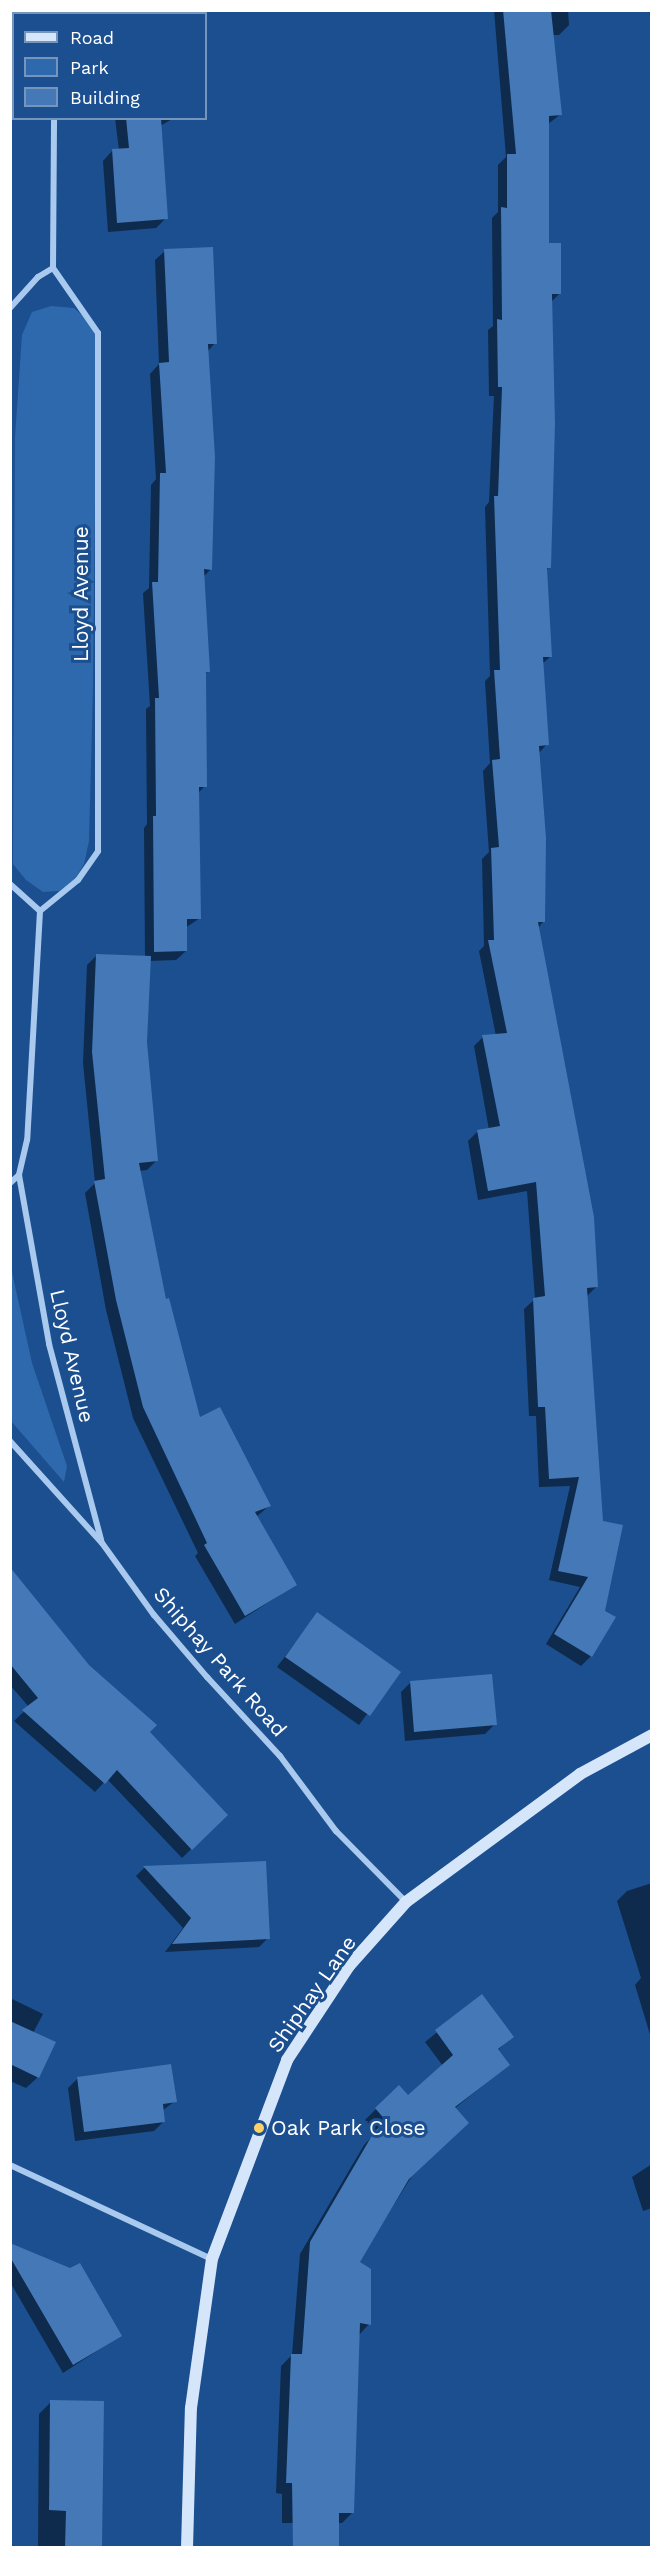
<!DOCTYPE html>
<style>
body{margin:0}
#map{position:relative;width:662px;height:2558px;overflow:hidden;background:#1b4f8f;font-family:"Work Sans",sans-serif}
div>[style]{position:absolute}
.green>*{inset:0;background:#2e69ad}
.shadow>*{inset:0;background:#0007}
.building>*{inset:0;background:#4478b7}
.street>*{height:6px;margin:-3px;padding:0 3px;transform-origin:3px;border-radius:3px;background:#a9c9ee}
.secondary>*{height:12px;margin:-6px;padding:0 6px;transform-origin:6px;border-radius:6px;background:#d6e6fa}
.dots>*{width:16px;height:16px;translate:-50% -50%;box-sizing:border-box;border:3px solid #1b4f8f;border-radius:50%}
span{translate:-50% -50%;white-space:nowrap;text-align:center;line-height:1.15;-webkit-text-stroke:6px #1b4f8f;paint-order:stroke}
.street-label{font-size:21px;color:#fff}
.poi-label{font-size:21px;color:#fff}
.left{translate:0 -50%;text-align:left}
.frame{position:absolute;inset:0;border:12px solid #fff;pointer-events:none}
.legend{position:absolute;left:12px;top:12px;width:195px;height:108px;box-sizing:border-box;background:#1b4f8f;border:2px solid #7695bc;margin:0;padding:8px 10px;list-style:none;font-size:18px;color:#fff}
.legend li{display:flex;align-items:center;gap:12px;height:30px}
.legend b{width:30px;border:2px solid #7695bc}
</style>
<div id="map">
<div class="green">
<i style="clip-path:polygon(51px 306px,74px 308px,97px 328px,93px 687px,89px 841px,84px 864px,74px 881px,59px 891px,43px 892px,26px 880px,13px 864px,15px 437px,22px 335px,32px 312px)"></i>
<i style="clip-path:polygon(10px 1263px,32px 1363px,67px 1466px,64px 1482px,11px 1421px)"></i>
</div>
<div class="shadow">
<i style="clip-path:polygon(117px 10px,192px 10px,116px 14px)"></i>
<i style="clip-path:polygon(494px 10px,568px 10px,569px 25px,559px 35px,552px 35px,561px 114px,548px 124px,548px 244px,560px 293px,550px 303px,549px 567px,546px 570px,551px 656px,542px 664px,547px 744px,538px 754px,543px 922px,538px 928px,597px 1286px,586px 1297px,591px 1656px,581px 1666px,546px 1644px,580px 1587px,549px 1580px,570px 1486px,539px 1487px,536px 1416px,529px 1416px,524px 1309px,535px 1299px,527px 1191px,478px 1200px,468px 1141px,477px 1132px,489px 1130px,474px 1046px,483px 1037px,496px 1036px,479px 951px,484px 946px,482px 859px,489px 852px,483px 771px,490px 763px,485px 681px,490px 676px,485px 507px,489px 502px,494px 396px,489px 396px,488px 330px,493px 326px,492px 218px,498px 212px,498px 165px,506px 157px)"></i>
<i style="clip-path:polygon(115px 118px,174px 118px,160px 126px,166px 218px,156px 228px,108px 232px,103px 161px,112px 151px,119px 150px)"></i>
<i style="clip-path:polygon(165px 251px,215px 343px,207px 352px,211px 569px,203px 577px,208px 671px,204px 675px,205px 786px,198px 793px,200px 918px,185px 928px,186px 951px,176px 960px,149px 961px,145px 1042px,157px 1160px,147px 1170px,139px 1171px,165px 1301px,199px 1419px,269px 1506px,256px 1517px,295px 1585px,235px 1624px,195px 1556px,198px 1553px,133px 1418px,106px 1310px,85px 1193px,95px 1183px,83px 1063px,87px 965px,97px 955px,145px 957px,144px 828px,147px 824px,146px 709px,150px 706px,143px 593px,149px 588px,151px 485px,156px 479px,150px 374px,159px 364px,155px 260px)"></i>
<i style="clip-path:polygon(10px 1567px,88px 1666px,226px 1815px,182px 1858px,107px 1779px,95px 1792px,14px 1721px,29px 1707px,10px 1685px)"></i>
<i style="clip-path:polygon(317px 1614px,398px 1672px,359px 1725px,277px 1667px)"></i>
<i style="clip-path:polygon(410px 1683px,495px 1724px,485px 1734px,405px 1741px,401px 1692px)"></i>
<i style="clip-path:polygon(265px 1862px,268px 1938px,259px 1947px,165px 1952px,183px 1928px,136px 1876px,144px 1868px)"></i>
<i style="clip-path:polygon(652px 1883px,652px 2041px,635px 1985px,641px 1978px,617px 1901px,627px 1891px)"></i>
<i style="clip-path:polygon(482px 1996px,512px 2037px,497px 2051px,508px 2065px,454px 2109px,358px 2262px,369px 2324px,359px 2335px,353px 2512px,342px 2523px,282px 2523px,282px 2494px,276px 2493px,281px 2366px,292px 2355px,300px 2254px,364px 2145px,376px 2132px,365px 2120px,376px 2109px,408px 2098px,443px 2066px,425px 2042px)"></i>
<i style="clip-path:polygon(10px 1998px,43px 2014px,33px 2033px,38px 2077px,26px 2088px,10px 2081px)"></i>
<i style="clip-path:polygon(78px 2078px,175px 2101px,162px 2111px,164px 2121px,154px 2131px,75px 2141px,68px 2088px)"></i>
<i style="clip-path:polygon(652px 2164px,652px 2208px,643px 2211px,632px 2177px)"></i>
<i style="clip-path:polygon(10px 2245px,120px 2336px,63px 2373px,10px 2282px)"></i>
<i style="clip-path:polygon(51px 2402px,102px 2402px,98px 2548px,38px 2548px,39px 2414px)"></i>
</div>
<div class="building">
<i style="clip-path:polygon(503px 10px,551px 10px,562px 115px,549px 116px,549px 243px,561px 243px,561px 294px,552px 294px,555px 424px,551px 568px,547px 568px,552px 657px,543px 657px,549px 745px,539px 746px,546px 838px,545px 922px,538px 922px,594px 1217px,598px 1287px,587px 1288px,603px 1521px,623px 1525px,605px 1611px,616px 1617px,592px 1657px,554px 1634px,588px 1577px,558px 1571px,579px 1477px,549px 1479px,545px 1407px,538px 1407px,533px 1298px,545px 1296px,536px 1182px,488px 1191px,477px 1130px,500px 1126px,482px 1035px,507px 1033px,488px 940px,494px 940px,491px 848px,499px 847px,492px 760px,500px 759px,494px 670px,500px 670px,494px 496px,498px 496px,502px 387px,498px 387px,497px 319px,502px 320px,501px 207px,507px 208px,507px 154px,516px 154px)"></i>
<i style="clip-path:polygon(126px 118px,161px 118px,168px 219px,117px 223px,112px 149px,129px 148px)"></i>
<i style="clip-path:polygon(213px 247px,217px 344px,208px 344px,215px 457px,212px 570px,204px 569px,210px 672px,206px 672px,207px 787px,199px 787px,201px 919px,187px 919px,187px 951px,154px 952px,153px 816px,156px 816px,155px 698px,159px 698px,152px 582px,158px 582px,160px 473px,166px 473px,159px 363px,169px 362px,164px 249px)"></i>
<i style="clip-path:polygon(96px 954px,151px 956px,147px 1042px,158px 1161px,139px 1163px,166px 1299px,169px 1298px,200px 1417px,220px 1407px,271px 1506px,255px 1512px,297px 1585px,245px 1616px,204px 1545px,207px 1543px,143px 1407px,116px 1300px,94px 1181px,105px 1179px,92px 1052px)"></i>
<i style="clip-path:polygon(10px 1567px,89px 1665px,157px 1725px,150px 1732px,228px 1815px,192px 1850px,117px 1770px,105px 1784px,22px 1710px,38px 1698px,10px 1664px)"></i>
<i style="clip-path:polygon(317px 1612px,401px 1672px,370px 1716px,285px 1657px)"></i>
<i style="clip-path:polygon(492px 1674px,497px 1725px,414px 1732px,410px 1681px)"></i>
<i style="clip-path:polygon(266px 1861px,270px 1939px,172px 1944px,191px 1918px,143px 1866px)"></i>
<i style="clip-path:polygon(482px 1994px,514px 2037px,498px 2049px,510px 2065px,455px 2107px,469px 2123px,409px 2179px,360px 2262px,371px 2269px,371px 2325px,360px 2323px,354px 2513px,339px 2513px,339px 2547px,293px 2547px,292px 2483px,286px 2483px,291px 2354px,302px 2354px,310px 2242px,374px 2132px,386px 2121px,375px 2108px,399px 2085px,408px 2095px,453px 2055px,435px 2030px)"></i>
<i style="clip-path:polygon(10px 2021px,56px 2042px,39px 2078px,10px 2064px)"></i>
<i style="clip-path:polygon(171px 2064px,177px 2102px,163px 2104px,165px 2122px,84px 2132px,77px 2077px)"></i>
<i style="clip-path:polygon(10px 2243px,70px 2268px,80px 2263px,122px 2336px,73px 2365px,10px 2257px)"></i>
<i style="clip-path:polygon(50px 2400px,104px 2401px,102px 2547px,65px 2547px,66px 2511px,49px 2510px)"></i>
</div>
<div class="street">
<i style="left:53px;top:10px;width:4px;rotate:90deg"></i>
<i style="left:10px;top:308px;width:42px;rotate:-47.9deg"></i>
<i style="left:38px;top:277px;width:17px;rotate:-31deg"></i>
<i style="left:53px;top:268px;width:150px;rotate:-89.6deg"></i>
<i style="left:10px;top:884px;width:40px;rotate:42deg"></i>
<i style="left:40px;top:911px;width:229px;rotate:93.2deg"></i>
<i style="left:27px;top:1140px;width:36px;rotate:103deg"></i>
<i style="left:19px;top:1175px;width:12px;rotate:138deg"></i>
<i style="left:40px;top:911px;width:49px;rotate:-39.2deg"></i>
<i style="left:78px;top:880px;width:35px;rotate:-55deg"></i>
<i style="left:98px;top:851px;width:518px;rotate:-90deg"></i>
<i style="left:98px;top:333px;width:79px;rotate:-124.7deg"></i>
<i style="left:19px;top:1175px;width:172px;rotate:79.9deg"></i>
<i style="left:49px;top:1344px;width:203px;rotate:75.1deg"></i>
<i style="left:10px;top:1441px;width:137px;rotate:48deg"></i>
<i style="left:102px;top:1543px;width:89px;rotate:54.2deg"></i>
<i style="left:154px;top:1615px;width:82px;rotate:49.5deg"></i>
<i style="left:207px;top:1677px;width:108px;rotate:47.3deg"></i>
<i style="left:280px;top:1756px;width:94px;rotate:53.3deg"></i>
<i style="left:336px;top:1831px;width:100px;rotate:45.4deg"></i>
<i style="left:10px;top:2165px;width:223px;rotate:25deg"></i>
</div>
<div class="secondary">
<i style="left:187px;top:2548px;width:140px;rotate:-88.4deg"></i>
<i style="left:191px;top:2408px;width:150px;rotate:-82deg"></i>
<i style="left:212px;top:2259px;width:213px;rotate:-69.3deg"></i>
<i style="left:287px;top:2060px;width:113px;rotate:-56.6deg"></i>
<i style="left:349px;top:1966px;width:86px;rotate:-48.3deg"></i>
<i style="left:406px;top:1902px;width:216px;rotate:-36.3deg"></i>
<i style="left:580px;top:1774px;width:82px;rotate:-28.4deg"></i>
</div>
<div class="dots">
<i style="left:259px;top:2128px;background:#ffd166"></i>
</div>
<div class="street-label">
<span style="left:81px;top:594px;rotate:-90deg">Lloyd Avenue</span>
<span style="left:72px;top:1356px;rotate:77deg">Lloyd Avenue</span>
<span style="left:220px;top:1662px;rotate:49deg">Shiphay Park Road</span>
<span style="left:312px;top:1994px;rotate:-55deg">Shiphay Lane</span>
</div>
<div class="poi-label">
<span class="left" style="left:271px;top:2128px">Oak Park Close</span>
</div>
<div class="frame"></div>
<ul class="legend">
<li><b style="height:8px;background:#d6e6fa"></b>Road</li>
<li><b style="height:16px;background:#2e69ad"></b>Park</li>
<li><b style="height:16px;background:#4478b7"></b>Building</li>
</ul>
</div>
